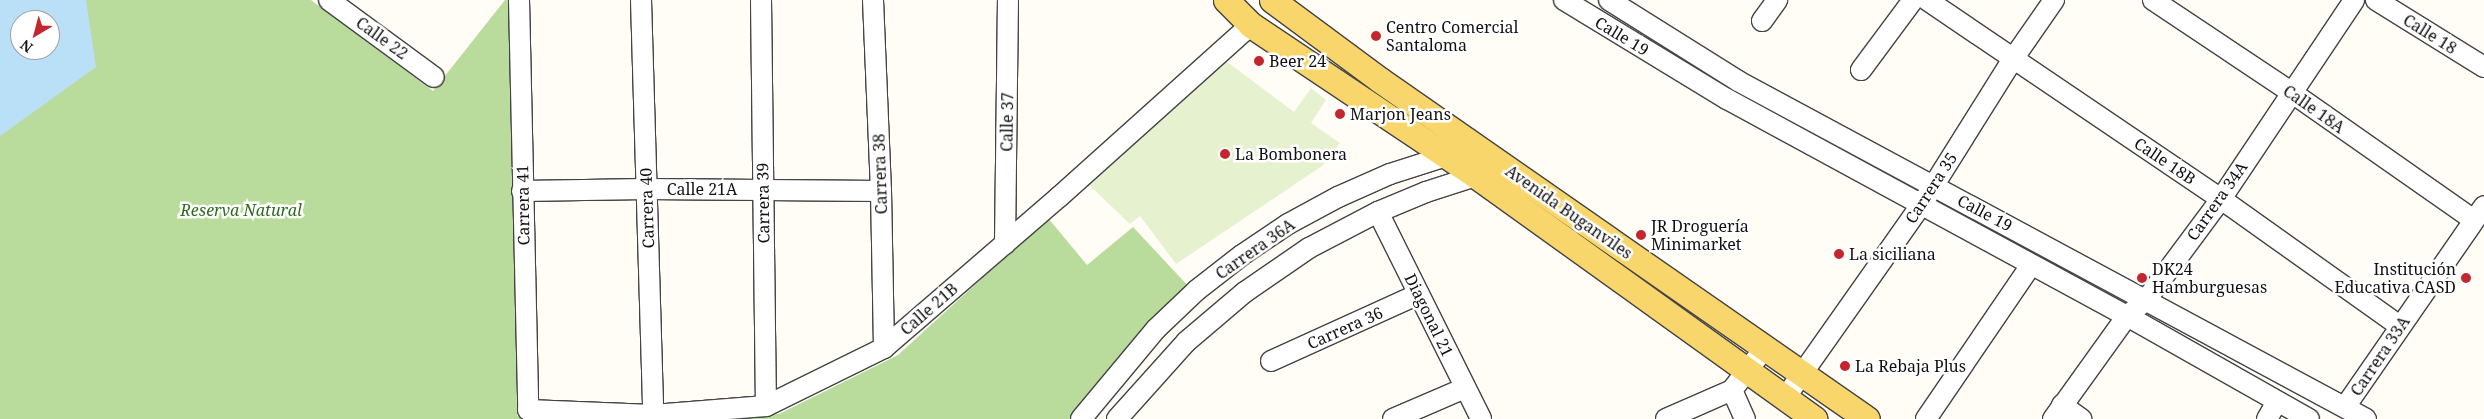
<!DOCTYPE html>
<meta charset="utf-8">
<style>
body{margin:0}
#map{position:relative;width:2484px;height:419px;overflow:hidden;background:#fffdf5;font-family:"Noto Serif",serif}
div>[style]{position:absolute}
.forest>*{inset:0;background:#b9dc9c}
.pitch>*{inset:0;background:#e6f2cf}
.water>*{inset:0;background:#b9e0f7}
.roads{filter:drop-shadow(1px 0 #444) drop-shadow(-1px 0 #444) drop-shadow(0 1px #444) drop-shadow(0 -1px #444)}
.minor>*{height:20px;margin:-10px;padding:0 10px;transform-origin:10px;border-radius:10px;background:#fff}
.major>*{height:25px;margin:-12.5px;padding:0 12.5px;transform-origin:12.5px;border-radius:12.5px;background:#f9d66b}
.dots>*{width:14px;height:14px;translate:-50% -50%;box-sizing:border-box;border:2px solid #fff;border-radius:50%}
span{translate:-50% -50%;white-space:nowrap;text-align:center;line-height:1.15;-webkit-text-stroke:5px #fff;paint-order:stroke}
.poi-label{font-size:16px;color:#111}
.left{translate:0 -50%;text-align:left}
.right{translate:-100% -50%;text-align:right}
.street-label{font-size:16px;color:#111}
.park-label{font-size:16px;color:#2f6b1f;font-style:italic}
.north{position:absolute;left:10px;top:10px;width:50px;height:50px;box-sizing:border-box;background:#fff;border:1px solid #a0a0a0;border-radius:50%;rotate:217deg;font-size:14px;font-weight:700;line-height:20px;text-align:center;color:#111}
.north::after{content:'';display:block;margin:auto;width:18px;height:22px;background:#c4262e;clip-path:polygon(50% 0,100% 100%,50% 72%,0 100%)}
</style>
<div id="map">
<div class="forest">
<i style="clip-path:polygon(evenodd,0 0,311px 0,433px 91px,505px 0,514px 0,517px 416px,628px 419px,0 419px,0 0,20px 20px,50px 20px,50px 50px,20px 50px,20px 20px)"></i>
<i style="clip-path:polygon(1048px 218px,1087px 265px,1133px 227px,1191px 289px,1072px 419px,672px 419px,779px 414px,898px 355px)"></i>
</div>
<div class="pitch">
<i style="clip-path:polygon(1226px 61px,1294px 112px,1311px 88px,1326px 100px,1311px 123px,1340px 143px,1322px 166px,1176px 264px,1140px 216px,1130px 224px,1087px 183px)"></i>
</div>
<div class="water">
<i style="clip-path:polygon(evenodd,0 0,86px 0,96px 67px,0 136px,0 0,20px 20px,50px 20px,50px 50px,20px 50px,20px 20px)"></i>
</div>
<div class="roads">
<div class="minor">
<i style="left:329px;top:0;width:130px;rotate:36.3deg"></i>
<i style="left:519px;top:0;width:410px;rotate:88.7deg"></i>
<i style="left:528px;top:410px;width:125px;rotate:2.3deg"></i>
<i style="left:653px;top:415px;width:113px;rotate:-4.6deg"></i>
<i style="left:766px;top:406px;width:131px;rotate:-26.2deg"></i>
<i style="left:884px;top:348px;width:231px;rotate:-40.8deg"></i>
<i style="left:1059px;top:197px;width:258px;rotate:-41.9deg"></i>
<i style="left:641px;top:0;width:415px;rotate:88.3deg"></i>
<i style="left:761px;top:0;width:406px;rotate:89.3deg"></i>
<i style="left:873px;top:0;width:191px;rotate:87.6deg"></i>
<i style="left:881px;top:191px;width:157px;rotate:88.9deg"></i>
<i style="left:1564px;top:0;width:191px;rotate:31.3deg"></i>
<i style="left:1727px;top:99px;width:455px;rotate:28.5deg"></i>
<i style="left:2127px;top:316px;width:209px;rotate:29.5deg"></i>
<i style="left:1609px;top:0;width:152px;rotate:32.1deg"></i>
<i style="left:1738px;top:81px;width:713px;rotate:28.29deg"></i>
<i style="left:1927px;top:0;width:355px;rotate:34.1deg"></i>
<i style="left:2221px;top:199px;width:219px;rotate:35.4deg"></i>
<i style="left:2153px;top:0;width:166px;rotate:33.7deg"></i>
<i style="left:2291px;top:92px;width:223px;rotate:35deg"></i>
<i style="left:2376px;top:0;width:127px;rotate:31.8deg"></i>
<i style="left:1762px;top:21px;width:26px;rotate:-54deg"></i>
<i style="left:1861px;top:70px;width:87px;rotate:-53.4deg"></i>
<i style="left:522px;top:191px;width:124px;rotate:-0.9deg"></i>
<i style="left:646px;top:189px;width:235px;rotate:0.5deg"></i>
<i style="left:1378px;top:212px;width:231px;rotate:63.5deg"></i>
<i style="left:1005px;top:244px;width:244px;rotate:-89.3deg"></i>
<i style="left:1271px;top:361px;width:162px;rotate:-24.4deg"></i>
<i style="left:1732px;top:390px;width:32px;rotate:66deg"></i>
<i style="left:1785px;top:398px;width:237px;rotate:-54.8deg"></i>
<i style="left:1922px;top:204px;width:171px;rotate:-57.9deg"></i>
<i style="left:2013px;top:59px;width:72px;rotate:-55.2deg"></i>
<i style="left:2062px;top:405px;width:24px;rotate:36deg"></i>
<i style="left:2345px;top:407px;width:244px;rotate:-55.3deg"></i>
<i style="left:1081px;top:419px;width:117px;rotate:-50.2deg"></i>
<i style="left:1156px;top:329px;width:57px;rotate:-43.6deg"></i>
<i style="left:1197px;top:290px;width:57px;rotate:-37.9deg"></i>
<i style="left:1242px;top:255px;width:55px;rotate:-34deg"></i>
<i style="left:1288px;top:224px;width:57px;rotate:-28.4deg"></i>
<i style="left:1338px;top:197px;width:57px;rotate:-23.9deg"></i>
<i style="left:1390px;top:174px;width:69px;rotate:-17.7deg"></i>
<i style="left:1117px;top:419px;width:103px;rotate:-48.1deg"></i>
<i style="left:1186px;top:342px;width:77px;rotate:-40.3deg"></i>
<i style="left:1245px;top:292px;width:78px;rotate:-34.5deg"></i>
<i style="left:1309px;top:248px;width:78px;rotate:-27.6deg"></i>
<i style="left:1378px;top:212px;width:52px;rotate:-22.6deg"></i>
<i style="left:1426px;top:192px;width:62px;rotate:-17.9deg"></i>
<i style="left:1393px;top:419px;width:78px;rotate:-23.3deg"></i>
<i style="left:1666px;top:419px;width:72px;rotate:-23.7deg"></i>
<i style="left:1732px;top:390px;width:52px;rotate:-52deg"></i>
<i style="left:1926px;top:419px;width:186px;rotate:-55.7deg"></i>
<i style="left:2053px;top:419px;width:127px;rotate:-54.3deg"></i>
<i style="left:2127px;top:316px;width:25px;rotate:-40deg"></i>
<i style="left:2146px;top:300px;width:126px;rotate:-53.4deg"></i>
<i style="left:2221px;top:199px;width:239px;rotate:-56.2deg"></i>
<i style="left:2267px;top:419px;width:20px;rotate:-60deg"></i>
</div>
<div class="major">
<i style="left:1226px;top:0;width:35px;rotate:45deg"></i>
<i style="left:1251px;top:25px;width:270px;rotate:33.8deg"></i>
<i style="left:1475px;top:175px;width:418px;rotate:35.7deg"></i>
<i style="left:1272px;top:0;width:134px;rotate:36.5deg"></i>
<i style="left:1380px;top:80px;width:593px;rotate:34.84deg"></i>
</div>
</div>
<div class="dots">
<i style="left:1376px;top:36px;background:#c4262e"></i>
<i style="left:1259px;top:61px;background:#c4262e"></i>
<i style="left:1340px;top:114px;background:#c4262e"></i>
<i style="left:1225px;top:154px;background:#c4262e"></i>
<i style="left:1641px;top:235px;background:#c4262e"></i>
<i style="left:1839px;top:254px;background:#c4262e"></i>
<i style="left:2142px;top:278px;background:#c4262e"></i>
<i style="left:2466px;top:278px;background:#c4262e"></i>
<i style="left:1845px;top:366px;background:#c4262e"></i>
</div>
<div class="poi-label">
<span class="left" style="left:1386px;top:36px">Centro Comercial<br>Santaloma</span>
<span class="left" style="left:1269px;top:61px">Beer 24</span>
<span class="left" style="left:1350px;top:114px">Marjon Jeans</span>
<span class="left" style="left:1235px;top:154px">La Bombonera</span>
<span class="left" style="left:1651px;top:235px">JR Droguería<br>Minimarket</span>
<span class="left" style="left:1849px;top:254px">La siciliana</span>
<span class="left" style="left:2152px;top:278px">DK24<br>Hamburguesas</span>
<span class="right" style="left:2456px;top:278px">Institución<br>Educativa CASD</span>
<span class="left" style="left:1855px;top:366px">La Rebaja Plus</span>
</div>
<div class="street-label">
<span style="left:2430px;top:34px;rotate:32deg">Calle 18</span>
<span style="left:1622px;top:36px;rotate:31deg">Calle 19</span>
<span style="left:382px;top:38px;rotate:36deg">Calle 22</span>
<span style="left:2314px;top:109px;rotate:35deg">Calle 18A</span>
<span style="left:1007px;top:122px;rotate:-89deg">Calle 37</span>
<span style="left:2165px;top:161px;rotate:34deg">Calle 18B</span>
<span style="left:880px;top:174px;rotate:-92deg">Carrera 38</span>
<span style="left:1931px;top:188px;rotate:-57deg">Carrera 35</span>
<span style="left:702px;top:189px">Calle 21A</span>
<span style="left:2217px;top:201px;rotate:-55deg">Carrera 34A</span>
<span style="left:763px;top:203px;rotate:-91deg">Carrera 39</span>
<span style="left:523px;top:205px;rotate:-91deg">Carrera 41</span>
<span style="left:647px;top:208px;rotate:-92deg">Carrera 40</span>
<span style="left:1569px;top:212px;rotate:35deg">Avenida Buganviles</span>
<span style="left:1985px;top:213px;rotate:28deg">Calle 19</span>
<span style="left:1255px;top:249px;rotate:-35deg">Carrera 36A</span>
<span style="left:929px;top:309px;rotate:-41deg">Calle 21B</span>
<span style="left:1429px;top:315px;rotate:64deg">Diagonal 21</span>
<span style="left:1345px;top:328px;rotate:-24deg">Carrera 36</span>
<span style="left:2380px;top:356px;rotate:-56deg">Carrera 33A</span>
</div>
<div class="park-label">
<span style="left:241px;top:210px">Reserva Natural</span>
</div>
<div class="north">N</div>
</div>
